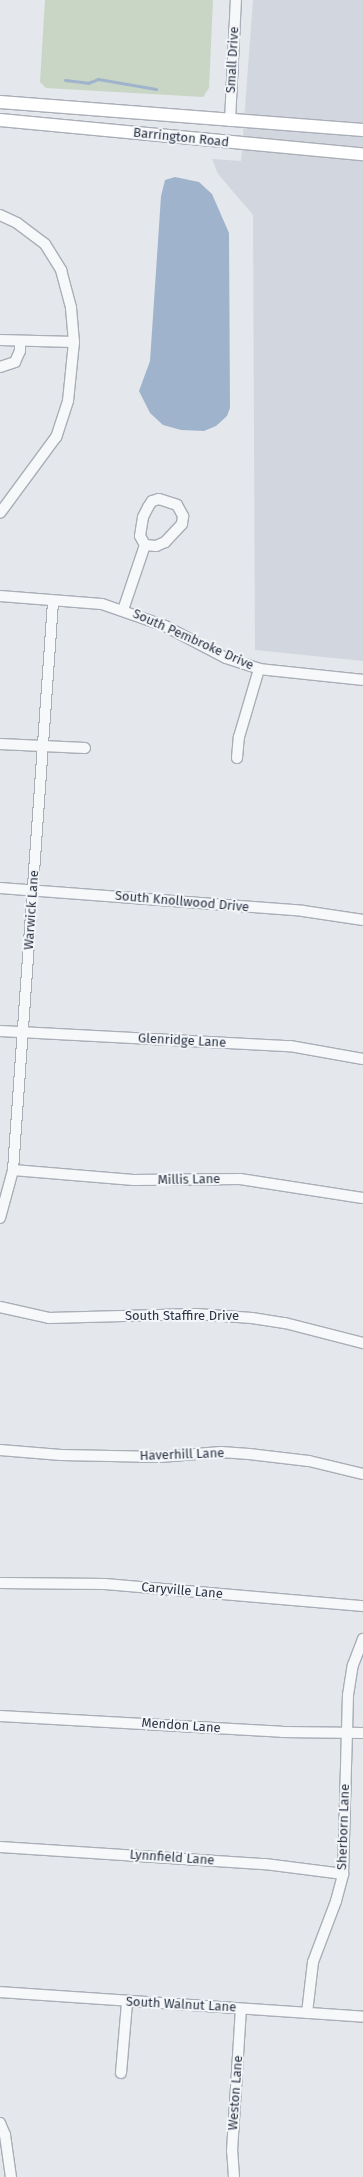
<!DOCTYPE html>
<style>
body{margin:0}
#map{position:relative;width:363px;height:2177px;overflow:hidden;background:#e4e7ec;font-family:"Fira Sans",sans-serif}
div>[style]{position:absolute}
.built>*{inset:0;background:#d2d6de}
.green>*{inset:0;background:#c9d6c5}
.water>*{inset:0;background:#9fb4cc}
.stream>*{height:3px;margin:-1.5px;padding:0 1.5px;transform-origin:1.5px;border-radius:1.5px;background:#9fb4cc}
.roads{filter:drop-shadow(1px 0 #a9aeb7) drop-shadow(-1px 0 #a9aeb7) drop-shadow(0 1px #a9aeb7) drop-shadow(0 -1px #a9aeb7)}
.minor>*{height:10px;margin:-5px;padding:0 5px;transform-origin:5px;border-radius:5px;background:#f7f8fa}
.major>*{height:12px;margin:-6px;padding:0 6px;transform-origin:6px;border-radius:6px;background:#fff}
span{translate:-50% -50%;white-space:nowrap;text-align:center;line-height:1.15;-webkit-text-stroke:4px #f4f6f9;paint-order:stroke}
.street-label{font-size:13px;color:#2b3445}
</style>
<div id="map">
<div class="built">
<i style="clip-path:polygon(253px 0,363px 0,363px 661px,255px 650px,253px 215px,218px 174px,212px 159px,241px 161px)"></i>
</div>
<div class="green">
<i style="clip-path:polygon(45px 0,213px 0,209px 88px,203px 97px,46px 88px,40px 82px)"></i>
</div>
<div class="water">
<i style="clip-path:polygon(175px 177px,199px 182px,212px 194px,229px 233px,230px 408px,227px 416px,216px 426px,204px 431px,181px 430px,163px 425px,150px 413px,139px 391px,150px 361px,161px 196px,165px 180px)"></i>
</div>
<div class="stream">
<i style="left:65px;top:80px;width:23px;rotate:7deg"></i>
<i style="left:88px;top:83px;width:11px;rotate:-22deg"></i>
<i style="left:98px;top:79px;width:59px;rotate:9.8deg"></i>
</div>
<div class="roads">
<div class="minor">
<i style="left:230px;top:121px;width:121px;rotate:-87.2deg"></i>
<i style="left:0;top:215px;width:19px;rotate:25deg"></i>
<i style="left:17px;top:223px;width:35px;rotate:37deg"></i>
<i style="left:45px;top:244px;width:31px;rotate:58deg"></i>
<i style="left:61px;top:270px;width:39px;rotate:75deg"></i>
<i style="left:71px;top:308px;width:34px;rotate:85deg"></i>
<i style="left:74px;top:342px;width:59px;rotate:95.8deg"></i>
<i style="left:68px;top:401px;width:38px;rotate:108deg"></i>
<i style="left:56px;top:437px;width:94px;rotate:126.4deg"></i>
<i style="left:0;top:340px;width:74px;rotate:1.5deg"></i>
<i style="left:0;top:367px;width:16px;rotate:-18deg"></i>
<i style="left:15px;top:362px;width:12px;rotate:-66deg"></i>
<i style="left:20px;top:351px;width:10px;rotate:-90deg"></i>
<i style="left:0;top:596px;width:102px;rotate:4.5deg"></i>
<i style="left:102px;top:604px;width:67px;rotate:19.2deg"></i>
<i style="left:165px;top:626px;width:69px;rotate:27.7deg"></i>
<i style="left:226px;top:658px;width:35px;rotate:18deg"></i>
<i style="left:259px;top:669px;width:105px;rotate:6deg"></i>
<i style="left:123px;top:610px;width:69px;rotate:-71.3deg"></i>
<i style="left:145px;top:545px;width:10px;rotate:-119deg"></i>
<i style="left:140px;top:536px;width:19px;rotate:-81deg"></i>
<i style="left:143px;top:517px;width:11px;rotate:-63deg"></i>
<i style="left:148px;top:507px;width:7px;rotate:-56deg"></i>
<i style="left:152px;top:501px;width:7px;rotate:-16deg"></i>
<i style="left:159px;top:499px;width:19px;rotate:18deg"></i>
<i style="left:177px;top:505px;width:13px;rotate:61deg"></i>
<i style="left:183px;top:516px;width:8px;rotate:97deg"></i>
<i style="left:182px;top:524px;width:25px;rotate:133deg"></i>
<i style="left:165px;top:542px;width:10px;rotate:156deg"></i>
<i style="left:156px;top:546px;width:11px;rotate:-175deg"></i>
<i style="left:0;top:744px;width:85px;rotate:2.7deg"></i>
<i style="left:237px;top:758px;width:21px;rotate:-85deg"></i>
<i style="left:239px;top:737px;width:71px;rotate:-73.6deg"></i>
<i style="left:0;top:888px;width:304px;rotate:4.3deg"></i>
<i style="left:303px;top:911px;width:61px;rotate:8.5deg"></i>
<i style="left:0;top:1031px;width:290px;rotate:3deg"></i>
<i style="left:290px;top:1046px;width:74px;rotate:10.1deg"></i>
<i style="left:13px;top:1170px;width:121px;rotate:4.7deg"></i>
<i style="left:134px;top:1180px;width:106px;rotate:-0.5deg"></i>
<i style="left:240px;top:1179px;width:124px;rotate:8.8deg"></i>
<i style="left:0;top:1218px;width:50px;rotate:-74.8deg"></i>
<i style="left:13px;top:1170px;width:569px;rotate:-85.97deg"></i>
<i style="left:0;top:1307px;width:50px;rotate:12.7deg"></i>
<i style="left:49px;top:1318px;width:147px;rotate:-1.6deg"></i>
<i style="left:196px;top:1314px;width:56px;rotate:4.1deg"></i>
<i style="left:252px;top:1318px;width:33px;rotate:9deg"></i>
<i style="left:285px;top:1323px;width:81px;rotate:14.4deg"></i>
<i style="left:0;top:1450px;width:61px;rotate:4.7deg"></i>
<i style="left:61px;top:1455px;width:99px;rotate:1.2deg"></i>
<i style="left:160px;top:1457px;width:61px;rotate:-4.7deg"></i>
<i style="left:221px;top:1452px;width:28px;rotate:4deg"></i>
<i style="left:249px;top:1454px;width:60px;rotate:6.7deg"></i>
<i style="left:309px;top:1461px;width:56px;rotate:13.5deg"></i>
<i style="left:0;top:1583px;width:105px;rotate:0.5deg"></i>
<i style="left:105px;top:1584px;width:259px;rotate:4.9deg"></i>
<i style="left:0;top:1716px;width:282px;rotate:3.2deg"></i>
<i style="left:282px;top:1732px;width:81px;rotate:0.7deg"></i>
<i style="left:0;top:1847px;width:266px;rotate:3.7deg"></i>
<i style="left:265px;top:1864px;width:79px;rotate:7.3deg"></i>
<i style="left:0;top:1992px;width:364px;rotate:3.9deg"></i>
<i style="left:307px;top:2013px;width:51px;rotate:-83.3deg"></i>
<i style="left:313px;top:1962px;width:65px;rotate:-69.3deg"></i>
<i style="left:336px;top:1901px;width:28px;rotate:-75deg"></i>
<i style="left:343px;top:1874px;width:179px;rotate:-88.4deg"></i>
<i style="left:348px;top:1695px;width:30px;rotate:-81deg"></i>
<i style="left:353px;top:1665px;width:28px;rotate:-69deg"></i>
<i style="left:121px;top:2073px;width:70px;rotate:-85.1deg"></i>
<i style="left:0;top:2123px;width:13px;rotate:67deg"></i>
<i style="left:5px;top:2135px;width:42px;rotate:81.9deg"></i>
<i style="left:234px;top:2177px;width:26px;rotate:-94deg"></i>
<i style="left:232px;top:2151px;width:142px;rotate:-86.4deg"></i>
</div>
<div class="major">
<i style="left:0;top:102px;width:364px;rotate:4.4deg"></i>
<i style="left:0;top:120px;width:365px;rotate:5.4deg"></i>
</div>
</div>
<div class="street-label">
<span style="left:233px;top:60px;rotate:-87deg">Small Drive</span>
<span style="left:181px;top:138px;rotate:6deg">Barrington Road</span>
<span style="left:193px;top:640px;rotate:24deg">South Pembroke Drive</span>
<span style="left:182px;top:902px;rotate:5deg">South Knollwood Drive</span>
<span style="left:32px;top:910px;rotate:-86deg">Warwick Lane</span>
<span style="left:182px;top:1041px;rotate:3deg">Glenridge Lane</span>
<span style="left:189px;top:1180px;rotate:-1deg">Millis Lane</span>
<span style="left:182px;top:1316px">South Staffire Drive</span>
<span style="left:182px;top:1455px;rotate:-2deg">Haverhill Lane</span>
<span style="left:182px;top:1591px;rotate:5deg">Caryville Lane</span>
<span style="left:181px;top:1726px;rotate:4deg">Mendon Lane</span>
<span style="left:344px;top:1827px;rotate:-88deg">Sherborn Lane</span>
<span style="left:172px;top:1858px;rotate:4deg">Lynnfield Lane</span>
<span style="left:181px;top:2005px;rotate:3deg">South Walnut Lane</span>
<span style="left:236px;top:2093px;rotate:-86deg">Weston Lane</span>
</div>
</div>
